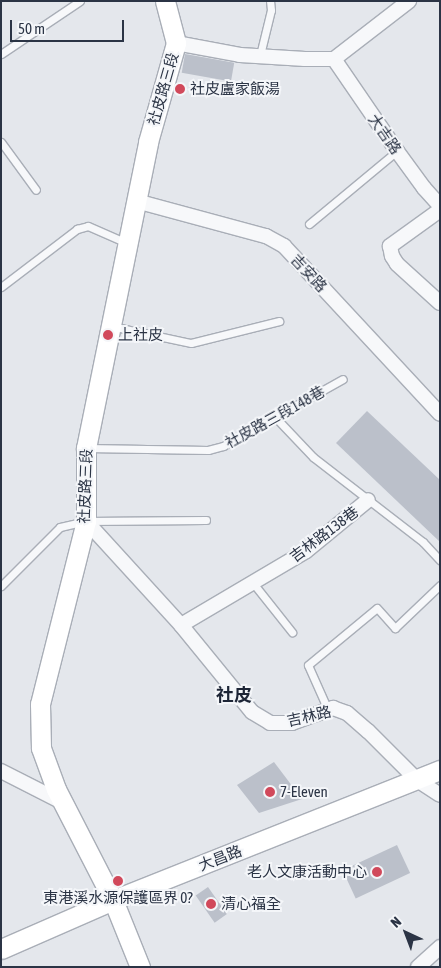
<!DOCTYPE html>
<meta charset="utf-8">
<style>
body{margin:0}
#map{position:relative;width:441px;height:968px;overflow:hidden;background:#e4e7ec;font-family:"Asap Condensed","Noto Sans TC",sans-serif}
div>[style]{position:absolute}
.building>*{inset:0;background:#bbc0ca;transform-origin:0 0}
.roads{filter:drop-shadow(1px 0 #a9aeb7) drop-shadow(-1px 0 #a9aeb7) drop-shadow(0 1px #a9aeb7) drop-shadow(0 -1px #a9aeb7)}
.lane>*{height:7px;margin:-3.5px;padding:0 3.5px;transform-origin:3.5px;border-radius:3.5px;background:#f7f8fa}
.street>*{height:14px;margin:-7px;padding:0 7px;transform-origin:7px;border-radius:7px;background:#f7f8fa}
.secondary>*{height:19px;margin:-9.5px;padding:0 9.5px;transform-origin:9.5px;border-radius:9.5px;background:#fff}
.dots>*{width:14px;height:14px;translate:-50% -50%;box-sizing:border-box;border:2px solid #f4f6f9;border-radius:50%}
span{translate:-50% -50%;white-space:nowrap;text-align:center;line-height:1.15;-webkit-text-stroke:4px #f4f6f9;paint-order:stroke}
.street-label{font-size:15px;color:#2b3445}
.poi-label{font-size:15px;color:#2b3445}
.left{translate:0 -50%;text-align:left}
.right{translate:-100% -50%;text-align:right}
.quarter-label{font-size:18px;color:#1d2536;font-weight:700}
.frame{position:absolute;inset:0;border:2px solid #2b3445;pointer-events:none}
.north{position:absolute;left:381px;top:908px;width:50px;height:50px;-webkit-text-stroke:4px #f4f6f9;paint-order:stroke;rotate:317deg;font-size:14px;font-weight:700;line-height:20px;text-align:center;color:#2b3445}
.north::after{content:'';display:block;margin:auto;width:18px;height:22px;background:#2b3445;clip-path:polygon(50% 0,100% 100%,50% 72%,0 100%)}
.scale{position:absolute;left:10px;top:20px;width:114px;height:22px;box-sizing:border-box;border:2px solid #2b3445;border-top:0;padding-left:6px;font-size:15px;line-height:18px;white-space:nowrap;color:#2b3445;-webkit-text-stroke:4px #f4f6f9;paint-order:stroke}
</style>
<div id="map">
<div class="building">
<i style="left:185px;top:54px;width:50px;height:19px;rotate:10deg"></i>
<i style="clip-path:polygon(367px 411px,440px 480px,440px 542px,336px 443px)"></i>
<i style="clip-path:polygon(274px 762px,302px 799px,259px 813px,237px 785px)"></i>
<i style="left:397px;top:845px;width:31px;height:60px;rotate:65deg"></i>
<i style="left:208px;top:887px;width:33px;height:15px;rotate:55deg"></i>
</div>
<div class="roads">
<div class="lane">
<i style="left:1px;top:54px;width:95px;rotate:-33.9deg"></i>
<i style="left:260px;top:55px;width:46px;rotate:-76.3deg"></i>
<i style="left:271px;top:10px;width:9px;rotate:-96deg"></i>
<i style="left:1px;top:142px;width:59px;rotate:53.9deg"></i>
<i style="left:309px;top:224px;width:114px;rotate:-39.7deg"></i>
<i style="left:1px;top:287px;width:96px;rotate:-37.3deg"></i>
<i style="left:77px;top:229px;width:11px;rotate:-15deg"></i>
<i style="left:88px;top:226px;width:43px;rotate:23.6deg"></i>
<i style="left:111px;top:326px;width:82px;rotate:12deg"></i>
<i style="left:191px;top:343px;width:91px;rotate:-14deg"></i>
<i style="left:276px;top:418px;width:54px;rotate:46.5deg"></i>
<i style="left:313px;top:457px;width:139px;rotate:37.7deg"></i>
<i style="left:423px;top:542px;width:25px;rotate:47deg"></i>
<i style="left:86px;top:448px;width:122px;rotate:0.9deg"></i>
<i style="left:208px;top:450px;width:16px;rotate:-15deg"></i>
<i style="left:223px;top:446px;width:137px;rotate:-29.2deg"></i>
<i style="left:253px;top:583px;width:63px;rotate:51.5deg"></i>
<i style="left:1px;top:586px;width:83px;rotate:-45deg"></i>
<i style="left:60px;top:527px;width:27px;rotate:-13deg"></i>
<i style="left:86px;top:521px;width:120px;rotate:-0.5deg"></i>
<i style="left:328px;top:710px;width:49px;rotate:-114deg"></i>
<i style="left:308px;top:665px;width:89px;rotate:-39.6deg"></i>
<i style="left:377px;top:608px;width:27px;rotate:48deg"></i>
<i style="left:395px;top:628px;width:62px;rotate:-43.7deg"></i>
</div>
<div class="street">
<i style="left:176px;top:43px;width:65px;rotate:10.6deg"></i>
<i style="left:240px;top:55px;width:65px;rotate:3.5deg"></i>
<i style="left:305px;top:59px;width:29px"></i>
<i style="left:334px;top:59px;width:112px;rotate:55.6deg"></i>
<i style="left:397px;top:151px;width:46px;rotate:53.9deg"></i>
<i style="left:424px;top:188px;width:24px;rotate:48deg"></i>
<i style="left:334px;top:59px;width:95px;rotate:-37.7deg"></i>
<i style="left:136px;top:201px;width:135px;rotate:15.1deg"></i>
<i style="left:266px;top:236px;width:21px;rotate:29deg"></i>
<i style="left:284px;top:246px;width:229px;rotate:47.1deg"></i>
<i style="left:440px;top:210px;width:62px;rotate:144.2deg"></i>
<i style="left:390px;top:246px;width:10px;rotate:79deg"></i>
<i style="left:392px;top:256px;width:9px;rotate:58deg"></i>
<i style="left:397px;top:264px;width:58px;rotate:42.2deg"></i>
<i style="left:86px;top:521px;width:141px;rotate:47.6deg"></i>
<i style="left:181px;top:625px;width:112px;rotate:50.8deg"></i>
<i style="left:252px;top:712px;width:21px;rotate:31deg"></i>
<i style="left:270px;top:723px;width:22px"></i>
<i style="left:292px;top:723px;width:44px;rotate:-20.1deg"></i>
<i style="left:333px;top:708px;width:15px;rotate:20deg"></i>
<i style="left:347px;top:713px;width:28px;rotate:41deg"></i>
<i style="left:368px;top:731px;width:69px;rotate:45deg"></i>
<i style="left:417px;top:780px;width:27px;rotate:33deg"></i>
<i style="left:181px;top:625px;width:145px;rotate:-30.6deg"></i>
<i style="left:306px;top:551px;width:80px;rotate:-39.4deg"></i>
<i style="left:1px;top:771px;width:68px;rotate:26.9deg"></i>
<i style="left:418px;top:967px;width:30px;rotate:-42deg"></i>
</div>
<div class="secondary">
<i style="left:1px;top:949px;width:122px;rotate:-23.6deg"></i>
<i style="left:113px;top:900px;width:352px;rotate:-21.7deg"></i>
<i style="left:140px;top:967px;width:72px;rotate:-111.9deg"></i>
<i style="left:113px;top:900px;width:125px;rotate:-117.2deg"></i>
<i style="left:56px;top:789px;width:44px;rotate:-110.1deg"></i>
<i style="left:41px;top:748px;width:44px;rotate:-91.3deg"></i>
<i style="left:40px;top:704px;width:189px;rotate:-75.9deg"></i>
<i style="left:86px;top:521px;width:73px;rotate:-90deg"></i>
<i style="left:86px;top:448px;width:312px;rotate:-78.5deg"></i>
<i style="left:148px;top:142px;width:103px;rotate:-74.2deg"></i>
<i style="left:176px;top:43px;width:43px;rotate:-104.7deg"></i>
</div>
</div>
<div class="dots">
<i style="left:180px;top:89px;background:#d1495b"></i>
<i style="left:108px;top:335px;background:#d1495b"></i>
<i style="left:270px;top:792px;background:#d1495b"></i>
<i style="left:377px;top:872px;background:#d1495b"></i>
<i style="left:118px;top:881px;background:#d1495b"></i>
<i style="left:211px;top:904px;background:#d1495b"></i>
</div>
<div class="street-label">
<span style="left:163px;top:89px;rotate:-74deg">社皮路三段</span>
<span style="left:385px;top:134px;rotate:55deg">大吉路</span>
<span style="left:309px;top:273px;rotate:47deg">吉安路</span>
<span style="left:275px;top:417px;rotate:-29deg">社皮路三段148巷</span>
<span style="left:85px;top:486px;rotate:-88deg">社皮路三段</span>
<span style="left:324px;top:534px;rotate:-37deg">吉林路138巷</span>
<span style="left:309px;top:716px;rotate:-13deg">吉林路</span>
<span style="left:220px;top:858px;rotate:-21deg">大昌路</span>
</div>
<div class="poi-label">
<span class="left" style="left:190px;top:89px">社皮盧家飯湯</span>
<span class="left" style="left:118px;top:335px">上社皮</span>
<span class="left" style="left:280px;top:792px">7-Eleven</span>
<span class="right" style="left:367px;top:872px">老人文康活動中心</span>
<span style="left:118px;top:898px">東港溪水源保護區界 0?</span>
<span class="left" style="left:221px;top:904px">清心福全</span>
</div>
<div class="quarter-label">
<span style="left:234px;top:695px">社皮</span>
</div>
<div class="frame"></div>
<div class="north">N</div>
<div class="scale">50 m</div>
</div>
